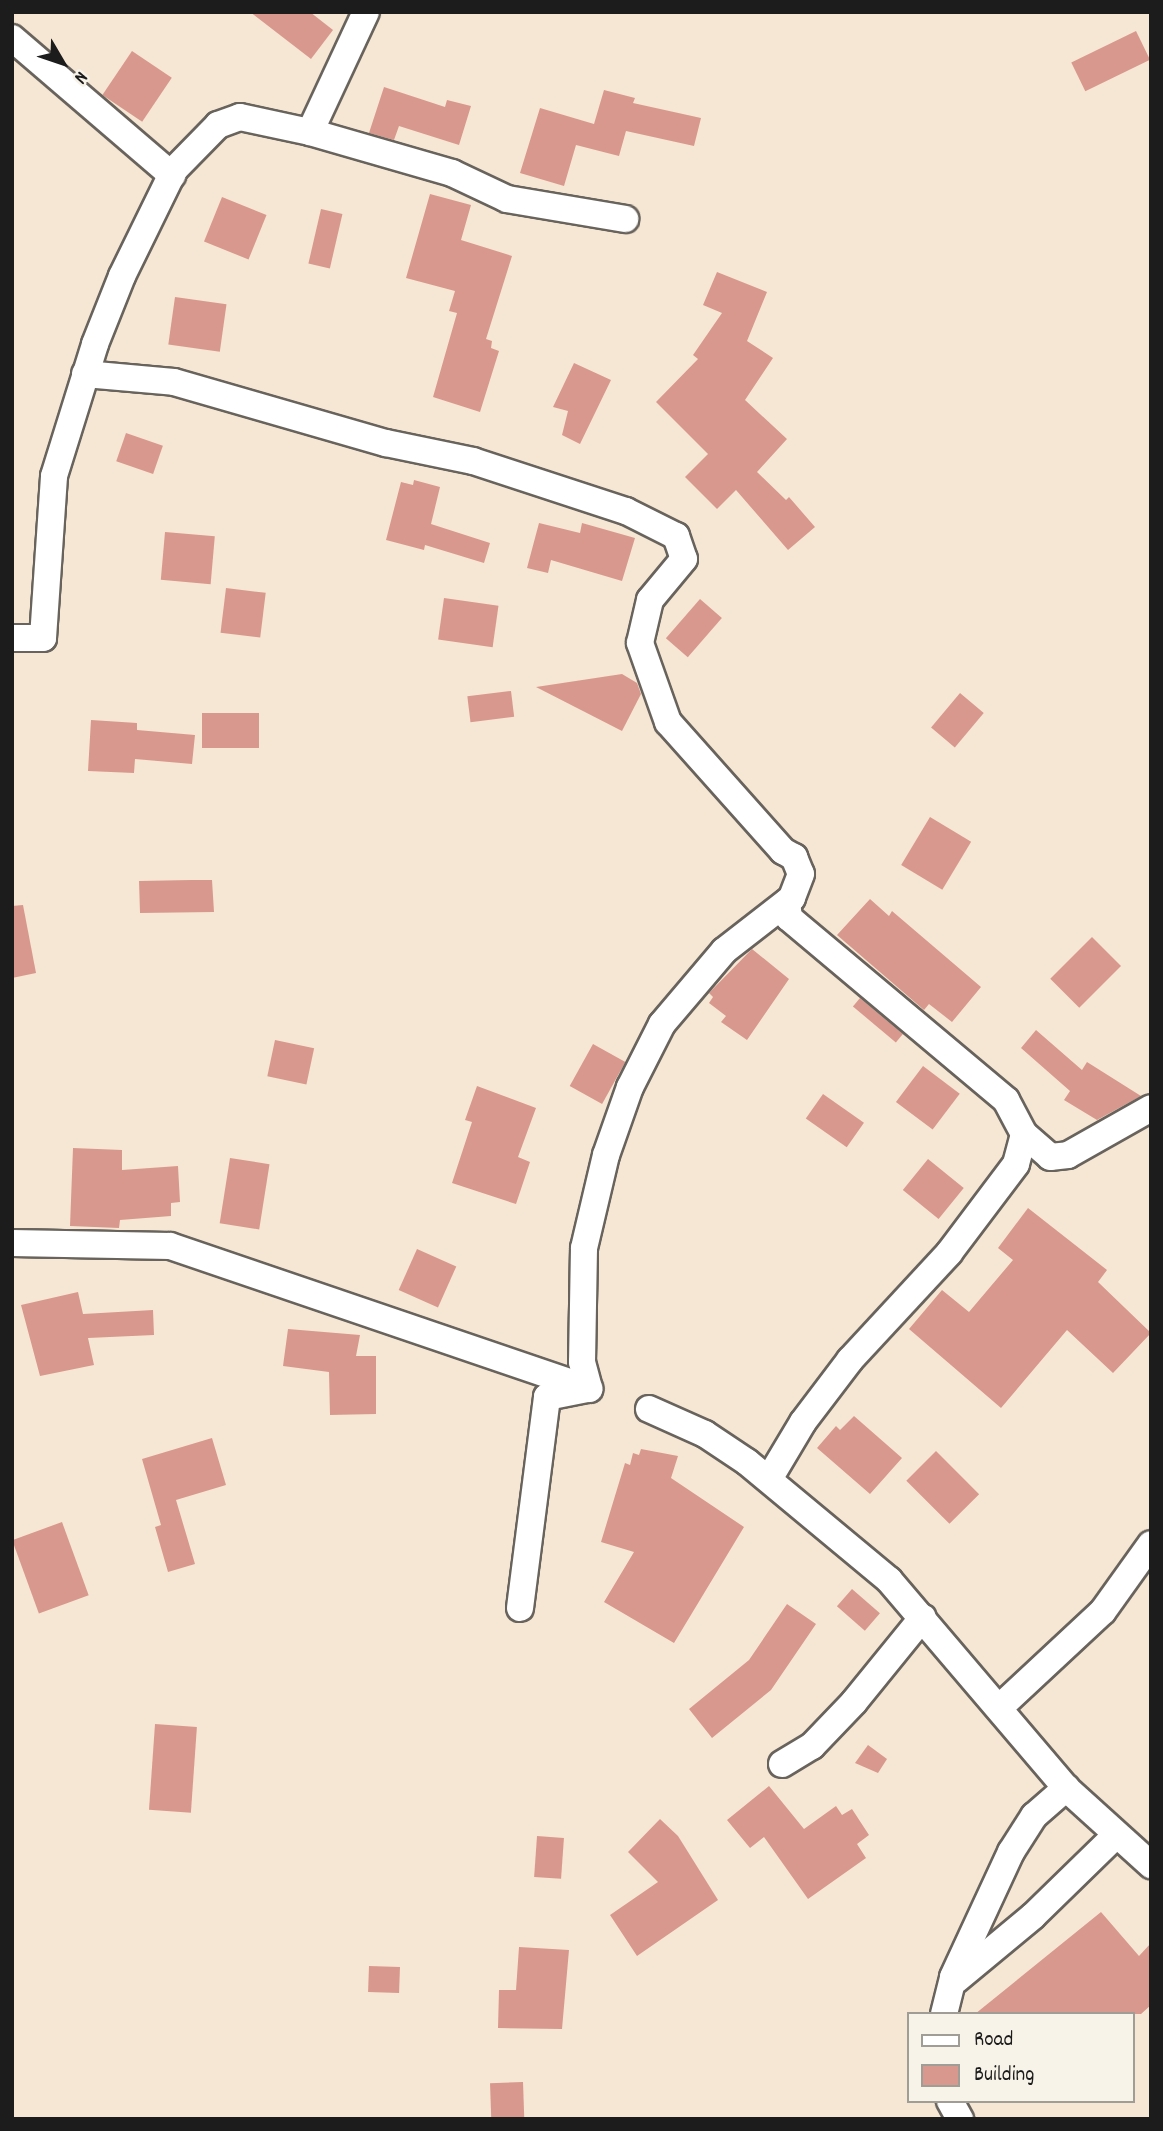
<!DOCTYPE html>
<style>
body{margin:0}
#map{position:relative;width:1163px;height:2131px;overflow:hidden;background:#f6e7d4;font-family:Dekko,sans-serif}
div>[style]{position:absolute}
.building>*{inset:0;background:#d9988d;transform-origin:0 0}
.roads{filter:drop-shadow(2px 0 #68635c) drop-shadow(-2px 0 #68635c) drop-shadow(0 2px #68635c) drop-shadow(0 -2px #68635c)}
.street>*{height:26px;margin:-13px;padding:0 13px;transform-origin:13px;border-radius:13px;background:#fff}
span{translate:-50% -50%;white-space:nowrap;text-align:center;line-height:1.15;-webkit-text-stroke:5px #f7f3e8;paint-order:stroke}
.frame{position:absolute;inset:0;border:14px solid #1c1c1c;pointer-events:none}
.legend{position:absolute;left:907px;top:2012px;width:228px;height:91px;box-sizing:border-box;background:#f7f3e8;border:2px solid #9f9d96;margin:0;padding:9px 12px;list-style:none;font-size:21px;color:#1c1c1c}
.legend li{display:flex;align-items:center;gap:14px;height:35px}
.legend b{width:35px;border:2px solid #9f9d96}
.north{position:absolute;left:28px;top:28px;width:70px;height:70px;-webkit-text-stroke:5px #f7f3e8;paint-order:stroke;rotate:129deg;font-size:19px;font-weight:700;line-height:28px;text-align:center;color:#1c1c1c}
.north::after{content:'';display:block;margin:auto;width:24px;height:32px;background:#1c1c1c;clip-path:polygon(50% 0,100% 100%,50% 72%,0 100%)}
</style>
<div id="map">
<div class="building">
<i style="clip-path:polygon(250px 12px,310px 12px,333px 30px,311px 59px)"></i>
<i style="left:1136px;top:31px;width:32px;height:72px;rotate:64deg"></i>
<i style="left:132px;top:51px;width:48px;height:53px;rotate:34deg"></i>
<i style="clip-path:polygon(384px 87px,445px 107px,447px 100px,471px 106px,459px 145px,399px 126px,394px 140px,369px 133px)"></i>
<i style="clip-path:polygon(604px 90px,635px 98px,633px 103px,701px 118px,694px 146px,626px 131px,619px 156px,576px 145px,564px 186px,520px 173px,540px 108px,594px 124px)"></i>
<i style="clip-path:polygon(430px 194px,471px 205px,461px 240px,512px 256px,486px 339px,492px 341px,491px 348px,499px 351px,480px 412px,433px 397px,457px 313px,449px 311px,455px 291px,406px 278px)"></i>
<i style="left:222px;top:197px;width:48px;height:48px;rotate:22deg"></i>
<i style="left:321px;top:209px;width:22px;height:56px;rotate:13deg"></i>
<i style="clip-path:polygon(717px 272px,767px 292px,747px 341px,773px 358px,745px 400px,787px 439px,757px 472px,786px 500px,789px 497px,815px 527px,788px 550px,736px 490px,717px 509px,685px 477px,708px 454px,656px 402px,698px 359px,693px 355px,722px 313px,703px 305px)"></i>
<i style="left:175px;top:297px;width:52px;height:48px;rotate:8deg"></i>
<i style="clip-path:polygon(574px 363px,611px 380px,580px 444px,562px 435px,568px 411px,553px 407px)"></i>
<i style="left:126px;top:433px;width:39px;height:30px;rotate:19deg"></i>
<i style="clip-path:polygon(414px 480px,440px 487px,431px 524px,490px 543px,484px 563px,425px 545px,424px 550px,386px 540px,401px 482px,413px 485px)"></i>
<i style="clip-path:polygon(539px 523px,580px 533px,582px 523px,635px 538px,622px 581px,551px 560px,548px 573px,527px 568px)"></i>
<i style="left:165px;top:532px;width:50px;height:48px;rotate:5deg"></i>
<i style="left:226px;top:588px;width:40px;height:45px;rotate:7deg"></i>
<i style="left:444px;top:598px;width:55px;height:42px;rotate:8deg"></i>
<i style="left:700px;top:599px;width:29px;height:52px;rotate:41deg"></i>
<i style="clip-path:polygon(622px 674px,637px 683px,641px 694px,622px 731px,536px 687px)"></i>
<i style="left:511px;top:691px;width:26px;height:44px;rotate:83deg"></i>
<i style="left:960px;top:693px;width:31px;height:45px;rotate:40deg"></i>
<i style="left:259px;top:713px;width:35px;height:57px;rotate:90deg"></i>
<i style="clip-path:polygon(91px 720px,137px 723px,137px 730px,195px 735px,192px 764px,135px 759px,134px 773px,88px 771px)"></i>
<i style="left:930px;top:817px;width:48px;height:56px;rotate:31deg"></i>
<i style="clip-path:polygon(191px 880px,212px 880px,214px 912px,140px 913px,139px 881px)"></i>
<i style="clip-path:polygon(870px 899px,889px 916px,892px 911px,981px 987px,952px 1022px,929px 1004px,924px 1010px,837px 935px)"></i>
<i style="clip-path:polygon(23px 905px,36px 973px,12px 978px,12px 906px)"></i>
<i style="left:1092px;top:937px;width:41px;height:59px;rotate:45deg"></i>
<i style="clip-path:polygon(752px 949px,789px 979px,747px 1040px,721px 1022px,726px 1016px,709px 1003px,713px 997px,709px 993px)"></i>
<i style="left:860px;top:998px;width:56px;height:11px;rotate:40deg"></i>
<i style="clip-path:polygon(1036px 1030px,1082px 1070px,1087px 1062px,1141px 1096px,1097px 1120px,1064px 1100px,1070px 1091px,1021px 1048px)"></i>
<i style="left:275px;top:1040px;width:40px;height:37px;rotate:12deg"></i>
<i style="left:593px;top:1044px;width:37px;height:48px;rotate:29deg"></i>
<i style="left:923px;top:1066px;width:46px;height:45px;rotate:37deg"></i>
<i style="clip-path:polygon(477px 1086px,536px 1108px,518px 1157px,530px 1162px,516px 1204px,452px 1183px,472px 1122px,465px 1120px)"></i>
<i style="left:823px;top:1094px;width:50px;height:30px;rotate:35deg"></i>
<i style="clip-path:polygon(73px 1148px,122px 1150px,122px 1170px,178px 1166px,180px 1202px,171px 1203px,171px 1216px,120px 1220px,119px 1228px,70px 1226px)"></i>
<i style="left:230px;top:1158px;width:40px;height:66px;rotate:9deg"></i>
<i style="left:928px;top:1159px;width:46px;height:40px;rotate:39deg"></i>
<i style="clip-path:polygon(1028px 1208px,1107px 1270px,1098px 1282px,1151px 1333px,1113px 1373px,1067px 1330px,1001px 1408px,909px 1329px,942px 1290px,969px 1312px,1013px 1260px,998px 1248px)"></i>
<i style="left:417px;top:1249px;width:43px;height:45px;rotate:24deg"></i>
<i style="clip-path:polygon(78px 1292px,83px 1314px,153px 1310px,154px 1335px,88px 1338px,94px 1365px,40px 1376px,21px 1305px)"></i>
<i style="clip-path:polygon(288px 1329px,360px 1335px,356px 1356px,376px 1356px,376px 1414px,330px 1415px,329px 1372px,283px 1366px)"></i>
<i style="clip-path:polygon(854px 1416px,902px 1458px,870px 1494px,817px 1448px,836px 1426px,840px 1430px)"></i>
<i style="clip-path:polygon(212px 1438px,226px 1485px,176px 1500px,195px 1564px,168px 1572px,155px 1527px,161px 1525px,142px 1459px)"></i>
<i style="clip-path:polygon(641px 1449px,678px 1456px,671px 1478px,744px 1527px,674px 1643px,604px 1602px,634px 1552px,601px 1542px,625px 1463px,630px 1465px,633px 1453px,639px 1455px)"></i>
<i style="left:936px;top:1451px;width:61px;height:42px;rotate:45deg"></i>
<i style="left:62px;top:1522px;width:78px;height:53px;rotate:70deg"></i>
<i style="left:852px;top:1589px;width:37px;height:23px;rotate:41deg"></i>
<i style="clip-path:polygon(787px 1604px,816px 1624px,771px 1690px,712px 1738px,689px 1709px,749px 1660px)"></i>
<i style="left:155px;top:1724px;width:42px;height:86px;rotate:4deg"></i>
<i style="clip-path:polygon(868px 1745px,887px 1759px,878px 1773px,855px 1763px)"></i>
<i style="clip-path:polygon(769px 1786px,804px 1829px,836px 1806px,842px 1815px,852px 1809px,869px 1835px,857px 1844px,866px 1858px,808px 1899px,764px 1837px,750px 1848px,727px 1820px)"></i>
<i style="clip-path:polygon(660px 1819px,678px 1836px,718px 1900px,637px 1956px,610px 1915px,658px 1882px,628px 1852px)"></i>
<i style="left:537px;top:1836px;width:27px;height:41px;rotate:4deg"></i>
<i style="clip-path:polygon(1101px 1912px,1139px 1956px,1151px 1943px,1151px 2005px,1141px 2014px,975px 2014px)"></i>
<i style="clip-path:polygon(519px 1947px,569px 1950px,562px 2029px,498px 2028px,499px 1990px,516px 1990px)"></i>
<i style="left:369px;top:1966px;width:31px;height:26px;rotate:2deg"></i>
<i style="left:523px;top:2082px;width:37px;height:33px;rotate:88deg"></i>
</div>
<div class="roads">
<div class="street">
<i style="left:12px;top:38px;width:211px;rotate:40.6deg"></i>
<i style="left:310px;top:132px;width:148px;rotate:16.1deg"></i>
<i style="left:452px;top:173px;width:61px;rotate:25.3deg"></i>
<i style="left:507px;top:199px;width:120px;rotate:9.6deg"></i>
<i style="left:85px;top:374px;width:89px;rotate:5.1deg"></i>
<i style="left:174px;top:382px;width:221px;rotate:16.1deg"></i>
<i style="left:386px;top:443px;width:89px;rotate:11.7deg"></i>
<i style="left:473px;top:461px;width:161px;rotate:18.1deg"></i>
<i style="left:626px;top:511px;width:56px;rotate:26.6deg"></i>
<i style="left:676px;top:536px;width:24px;rotate:71deg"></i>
<i style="left:684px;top:559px;width:53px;rotate:129.7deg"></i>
<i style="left:650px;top:600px;width:44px;rotate:103.1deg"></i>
<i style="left:640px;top:643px;width:84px;rotate:70.5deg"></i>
<i style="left:668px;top:722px;width:173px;rotate:48.3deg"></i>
<i style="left:783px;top:851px;width:13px;rotate:29deg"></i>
<i style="left:794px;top:857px;width:18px;rotate:68deg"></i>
<i style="left:801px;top:874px;width:26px;rotate:111deg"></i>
<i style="left:792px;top:898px;width:86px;rotate:142.1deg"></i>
<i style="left:724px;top:951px;width:96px;rotate:130.3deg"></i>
<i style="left:662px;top:1024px;width:71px;rotate:116.9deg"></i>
<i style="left:630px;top:1087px;width:72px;rotate:109.4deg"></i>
<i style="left:606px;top:1155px;width:96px;rotate:103.3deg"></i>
<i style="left:584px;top:1248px;width:114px;rotate:91deg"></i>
<i style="left:582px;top:1362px;width:28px;rotate:75deg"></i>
<i style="left:12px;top:638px;width:31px"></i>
<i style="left:43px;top:638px;width:162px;rotate:-86.1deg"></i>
<i style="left:54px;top:476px;width:138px;rotate:-72.7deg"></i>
<i style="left:95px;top:344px;width:73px;rotate:-68.3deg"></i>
<i style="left:122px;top:276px;width:118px;rotate:-63.9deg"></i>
<i style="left:174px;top:170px;width:63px;rotate:-45.6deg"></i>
<i style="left:218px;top:125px;width:23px;rotate:-20deg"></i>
<i style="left:240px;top:117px;width:72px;rotate:12.1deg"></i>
<i style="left:310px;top:132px;width:132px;rotate:-65deg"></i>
<i style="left:1024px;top:1134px;width:35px;rotate:41deg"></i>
<i style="left:1050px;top:1157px;width:18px;rotate:-6deg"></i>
<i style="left:1068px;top:1155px;width:95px;rotate:-29.5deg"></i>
<i style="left:12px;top:1243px;width:158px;rotate:1.1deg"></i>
<i style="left:170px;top:1246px;width:443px;rotate:18.8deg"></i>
<i style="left:649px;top:1409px;width:61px;rotate:24.1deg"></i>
<i style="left:705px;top:1434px;width:50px;rotate:33.7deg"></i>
<i style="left:747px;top:1462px;width:185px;rotate:39.7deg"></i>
<i style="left:889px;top:1580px;width:273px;rotate:49.6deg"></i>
<i style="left:1066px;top:1788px;width:115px;rotate:42.2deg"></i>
<i style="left:769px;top:1479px;width:66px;rotate:-59.2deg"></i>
<i style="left:803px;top:1422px;width:78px;rotate:-52.8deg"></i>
<i style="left:850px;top:1360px;width:146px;rotate:-47.2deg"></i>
<i style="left:949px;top:1253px;width:111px;rotate:-53deg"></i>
<i style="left:1016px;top:1164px;width:31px;rotate:-75deg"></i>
<i style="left:1024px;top:1134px;width:38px;rotate:-118deg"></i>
<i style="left:1006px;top:1100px;width:283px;rotate:-140deg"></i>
<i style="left:789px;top:918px;width:16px;rotate:-97deg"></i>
<i style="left:520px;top:1608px;width:213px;rotate:-82.7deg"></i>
<i style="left:547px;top:1397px;width:41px;rotate:-11.3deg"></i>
<i style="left:999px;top:1708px;width:142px;rotate:-43deg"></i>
<i style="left:1103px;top:1611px;width:82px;rotate:-54.4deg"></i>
<i style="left:782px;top:1764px;width:35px;rotate:-31deg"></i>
<i style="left:812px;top:1746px;width:61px;rotate:-46.3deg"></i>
<i style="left:854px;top:1702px;width:109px;rotate:-50.9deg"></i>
<i style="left:956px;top:1980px;width:100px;rotate:-39.7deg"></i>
<i style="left:1033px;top:1916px;width:115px;rotate:-44.3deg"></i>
<i style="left:944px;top:2014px;width:38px;rotate:-76deg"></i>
<i style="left:953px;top:1977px;width:138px;rotate:-65.1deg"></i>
<i style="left:1011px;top:1852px;width:43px;rotate:-57.4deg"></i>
<i style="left:1034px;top:1816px;width:43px;rotate:-41.2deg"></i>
<i style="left:950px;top:2101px;width:21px;rotate:61deg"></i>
</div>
</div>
<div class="frame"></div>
<ul class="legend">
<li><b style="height:9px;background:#fff"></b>Road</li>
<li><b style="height:19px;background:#d9988d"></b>Building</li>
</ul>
<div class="north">N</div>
</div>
